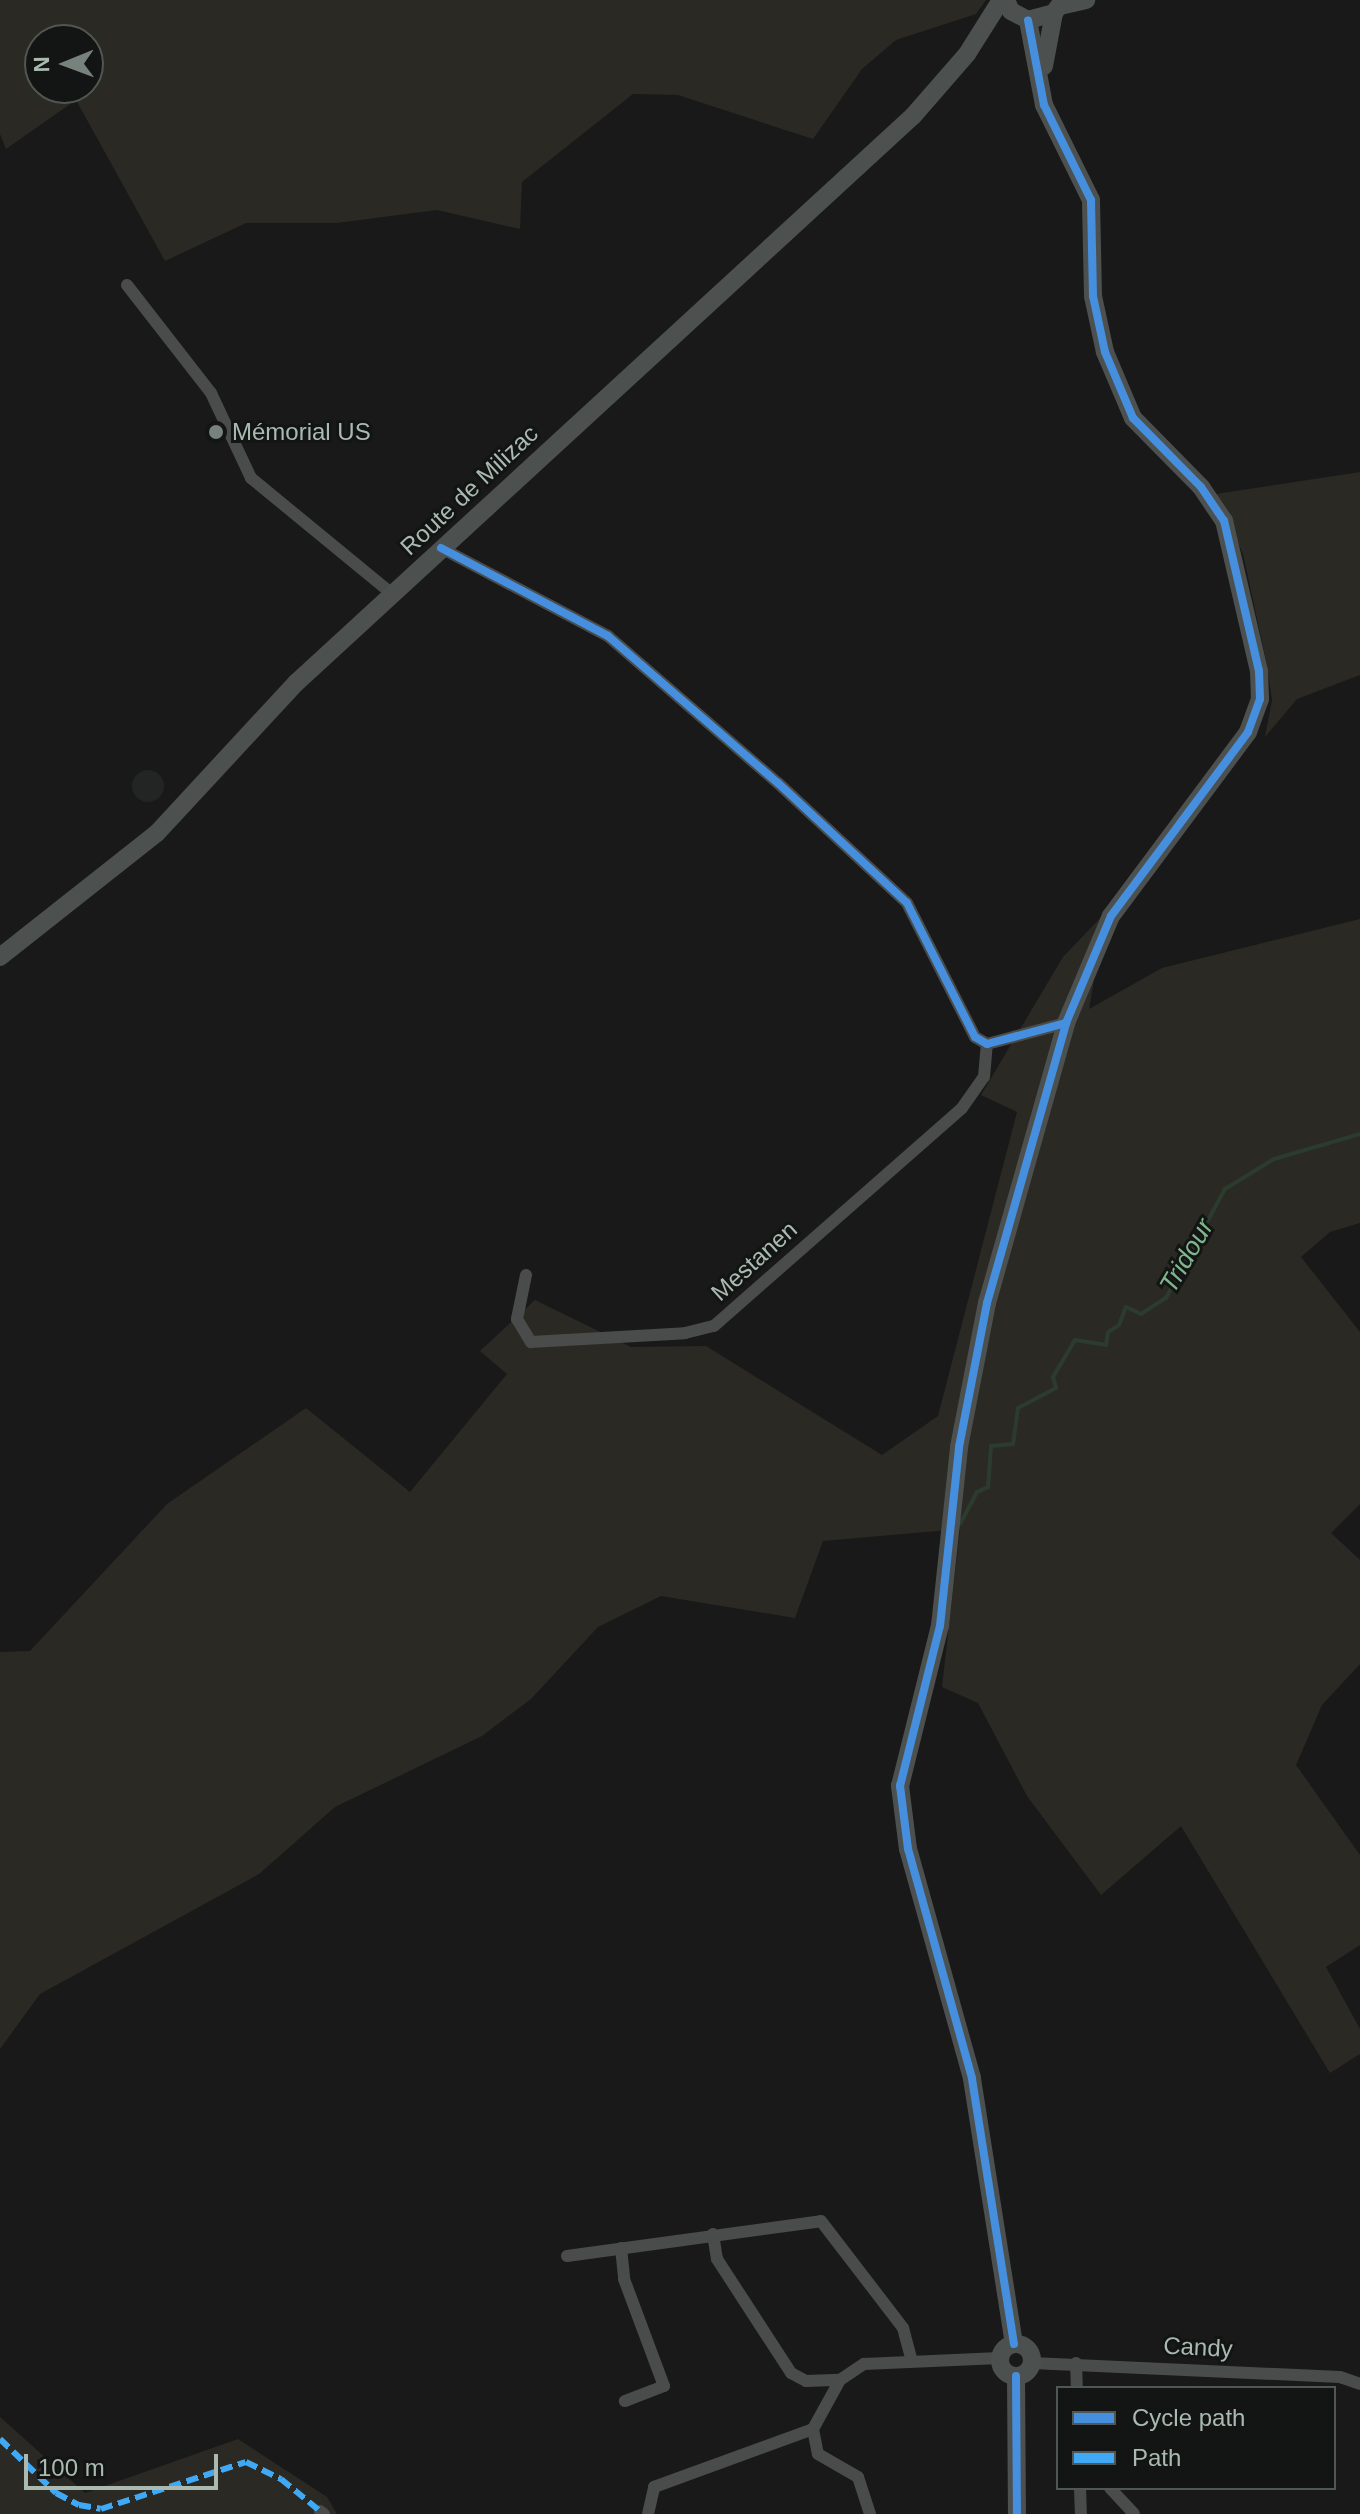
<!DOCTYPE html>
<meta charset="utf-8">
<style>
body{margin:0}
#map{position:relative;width:1360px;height:2514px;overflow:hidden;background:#191919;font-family:Helvetica,sans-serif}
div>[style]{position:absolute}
.built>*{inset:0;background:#232524}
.round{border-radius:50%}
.green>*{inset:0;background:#2b2923}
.stream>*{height:4px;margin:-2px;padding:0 2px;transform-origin:2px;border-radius:2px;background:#2b3c2e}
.street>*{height:12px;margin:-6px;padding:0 6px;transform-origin:6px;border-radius:6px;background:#494c4a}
.secondary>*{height:18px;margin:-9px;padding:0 9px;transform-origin:9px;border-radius:9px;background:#4c514f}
.secondary>.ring{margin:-9px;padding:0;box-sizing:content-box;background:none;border:18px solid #4c514f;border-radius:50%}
.quiet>*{height:6px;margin-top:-3px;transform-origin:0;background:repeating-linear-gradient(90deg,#3fa9f5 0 12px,transparent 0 18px)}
.cycleway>*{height:8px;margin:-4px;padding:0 4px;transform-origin:4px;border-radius:4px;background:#468fdf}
.dots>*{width:22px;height:22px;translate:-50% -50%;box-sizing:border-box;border:4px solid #131515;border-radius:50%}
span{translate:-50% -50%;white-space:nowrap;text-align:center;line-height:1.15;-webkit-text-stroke:6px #131515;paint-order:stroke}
.poi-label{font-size:24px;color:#aabab1}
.left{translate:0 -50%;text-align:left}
.street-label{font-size:24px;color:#aabab1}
.water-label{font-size:26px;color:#80b68b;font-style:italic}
.legend{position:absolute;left:1056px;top:2386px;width:280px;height:104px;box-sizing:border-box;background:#131515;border:2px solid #4f5753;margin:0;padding:10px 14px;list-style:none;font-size:24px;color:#aabab1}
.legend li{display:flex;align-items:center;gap:16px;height:40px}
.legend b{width:40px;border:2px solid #4f5753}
.north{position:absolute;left:24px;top:24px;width:80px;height:80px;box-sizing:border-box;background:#131515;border:2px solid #4f5753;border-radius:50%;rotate:269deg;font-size:22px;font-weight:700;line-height:32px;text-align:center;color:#aabab1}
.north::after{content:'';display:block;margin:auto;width:28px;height:36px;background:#77827c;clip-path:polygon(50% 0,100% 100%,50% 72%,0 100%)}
.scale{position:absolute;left:24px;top:2454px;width:194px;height:36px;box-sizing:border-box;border:4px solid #aabab1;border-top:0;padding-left:10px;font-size:24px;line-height:28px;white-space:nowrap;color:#aabab1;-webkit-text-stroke:6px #131515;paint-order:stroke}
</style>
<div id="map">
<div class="built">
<i class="round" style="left:132px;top:770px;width:32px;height:32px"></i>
</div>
<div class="green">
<i style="clip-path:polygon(evenodd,0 0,986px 0,976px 14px,896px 40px,862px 69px,813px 139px,678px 95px,633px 94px,522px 182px,520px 229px,437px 210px,337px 223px,246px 223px,165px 261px,76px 100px,6px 149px,0 134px,0 0,40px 40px,88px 40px,88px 88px,40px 88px,40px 40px)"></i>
<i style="clip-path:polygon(1360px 472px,1360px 675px,1297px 699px,1265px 737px,1272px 700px,1267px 665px,1243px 554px,1216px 494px)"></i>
<i style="clip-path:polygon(1106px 912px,1089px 1009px,1162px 968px,1360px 919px,1360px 1223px,1330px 1232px,1301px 1257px,1360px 1332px,1360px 1504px,1331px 1533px,1360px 1560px,1360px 1664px,1322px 1705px,1296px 1765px,1360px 1855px,1360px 1945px,1326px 1967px,1360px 2029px,1360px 2054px,1330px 2073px,1181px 1826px,1101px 1895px,1027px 1796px,978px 1703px,942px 1687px,960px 1529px,823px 1541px,795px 1618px,661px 1596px,598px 1627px,531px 1699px,482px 1736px,335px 1807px,259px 1874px,40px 1994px,0 2049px,0 1652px,30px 1651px,167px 1504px,306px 1408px,410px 1492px,507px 1374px,480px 1351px,535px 1300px,631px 1347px,706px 1346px,882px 1455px,938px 1416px,1017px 1112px,981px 1095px,1063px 957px)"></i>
<i style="clip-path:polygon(0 2417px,85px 2493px,238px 2439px,327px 2497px,337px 2514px,0 2514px)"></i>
</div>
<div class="stream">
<i style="left:960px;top:1524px;width:36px;rotate:-62deg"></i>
<i style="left:977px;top:1492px;width:12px;rotate:-24deg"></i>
<i style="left:988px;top:1487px;width:41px;rotate:-85.8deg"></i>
<i style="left:991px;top:1446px;width:22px;rotate:-5deg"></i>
<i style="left:1013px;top:1444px;width:36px;rotate:-82deg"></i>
<i style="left:1018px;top:1408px;width:43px;rotate:-27.8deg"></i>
<i style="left:1056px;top:1388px;width:11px;rotate:-105deg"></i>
<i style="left:1053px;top:1377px;width:43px;rotate:-59.3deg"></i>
<i style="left:1075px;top:1340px;width:31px;rotate:9deg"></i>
<i style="left:1106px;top:1345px;width:13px;rotate:-81deg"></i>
<i style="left:1108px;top:1332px;width:13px;rotate:-32deg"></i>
<i style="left:1119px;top:1325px;width:19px;rotate:-69deg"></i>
<i style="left:1126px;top:1307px;width:17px;rotate:25deg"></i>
<i style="left:1141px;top:1314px;width:30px;rotate:-33deg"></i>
<i style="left:1166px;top:1298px;width:124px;rotate:-61.6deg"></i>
<i style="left:1225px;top:1189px;width:57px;rotate:-31.5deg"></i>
<i style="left:1274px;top:1159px;width:90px;rotate:-16.2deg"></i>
</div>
<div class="street">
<i style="left:127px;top:285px;width:137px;rotate:52.1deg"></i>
<i style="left:211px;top:393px;width:94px;rotate:64.8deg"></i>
<i style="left:251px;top:478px;width:183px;rotate:39.4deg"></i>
<i style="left:441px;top:548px;width:189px;rotate:27.8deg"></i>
<i style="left:608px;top:636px;width:225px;rotate:40.9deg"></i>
<i style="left:778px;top:783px;width:176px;rotate:42.9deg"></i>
<i style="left:907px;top:903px;width:150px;rotate:63.1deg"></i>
<i style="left:975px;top:1037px;width:14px;rotate:30deg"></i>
<i style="left:987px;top:1044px;width:82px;rotate:-14.9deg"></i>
<i style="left:526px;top:1275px;width:45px;rotate:101.6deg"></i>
<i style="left:517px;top:1319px;width:27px;rotate:59deg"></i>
<i style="left:531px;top:1342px;width:154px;rotate:-3.3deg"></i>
<i style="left:685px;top:1333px;width:30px;rotate:-14deg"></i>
<i style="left:714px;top:1326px;width:330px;rotate:-41.3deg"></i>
<i style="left:962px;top:1108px;width:38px;rotate:-55deg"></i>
<i style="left:984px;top:1077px;width:33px;rotate:-85deg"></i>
<i style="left:713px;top:2234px;width:25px;rotate:81deg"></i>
<i style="left:717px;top:2259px;width:136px;rotate:57deg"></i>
<i style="left:791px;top:2373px;width:17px;rotate:28deg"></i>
<i style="left:806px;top:2381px;width:34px;rotate:-2deg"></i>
<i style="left:621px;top:2248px;width:31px;rotate:84deg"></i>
<i style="left:624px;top:2279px;width:114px;rotate:69.5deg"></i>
<i style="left:664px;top:2386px;width:42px;rotate:159deg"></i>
<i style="left:567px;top:2256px;width:256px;rotate:-7.8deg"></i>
<i style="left:821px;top:2221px;width:135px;rotate:52.5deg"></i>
<i style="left:903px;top:2328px;width:31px;rotate:75deg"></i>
<i style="left:1032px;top:2363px;width:308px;rotate:2.6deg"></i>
<i style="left:1340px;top:2377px;width:21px;rotate:19deg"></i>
<i style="left:1076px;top:2363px;width:25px;rotate:88deg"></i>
<i style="left:813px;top:2429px;width:56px;rotate:-61.1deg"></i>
<i style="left:840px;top:2380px;width:29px;rotate:-34deg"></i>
<i style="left:864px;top:2364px;width:136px;rotate:-2.5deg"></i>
<i style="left:813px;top:2429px;width:25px;rotate:79deg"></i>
<i style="left:818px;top:2454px;width:46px;rotate:29.9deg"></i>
<i style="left:858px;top:2477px;width:39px;rotate:72deg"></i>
<i style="left:1080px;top:2488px;width:26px;rotate:88deg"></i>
<i style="left:1110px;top:2488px;width:35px;rotate:47deg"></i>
<i style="left:320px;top:2511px;width:5px;rotate:37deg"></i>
<i style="left:648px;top:2514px;width:28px;rotate:-77deg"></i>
<i style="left:654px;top:2487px;width:169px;rotate:-20deg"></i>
</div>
<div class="secondary">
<i style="left:1006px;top:0;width:12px;rotate:66deg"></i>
<i style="left:1011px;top:11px;width:19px;rotate:28deg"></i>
<i style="left:1028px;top:20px;width:27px;rotate:-15deg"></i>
<i style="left:1054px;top:13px;width:16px;rotate:-55deg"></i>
<i style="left:1060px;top:6px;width:27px;rotate:-13deg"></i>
<i style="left:1044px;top:66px;width:54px;rotate:-79.3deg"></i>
<i style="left:0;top:957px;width:200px;rotate:-38.3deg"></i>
<i style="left:157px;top:833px;width:205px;rotate:-47.2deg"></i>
<i style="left:296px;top:683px;width:838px;rotate:-42.58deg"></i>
<i style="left:913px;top:116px;width:82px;rotate:-48.9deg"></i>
<i style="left:967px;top:54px;width:64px;rotate:-57.8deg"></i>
<i style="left:1014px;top:2344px;width:269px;rotate:-99deg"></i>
<i style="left:972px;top:2078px;width:238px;rotate:-105.6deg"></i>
<i style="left:908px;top:1849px;width:64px;rotate:-97.2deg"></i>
<i style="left:900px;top:1786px;width:165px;rotate:-76deg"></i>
<i style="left:940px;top:1626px;width:180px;rotate:-83.9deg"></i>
<i style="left:959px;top:1447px;width:147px;rotate:-79deg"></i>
<i style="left:987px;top:1303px;width:291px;rotate:-74.2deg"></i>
<i style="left:1066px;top:1023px;width:116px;rotate:-67.2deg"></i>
<i style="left:1111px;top:916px;width:229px;rotate:-53.3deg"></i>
<i style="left:1248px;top:732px;width:35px;rotate:-70deg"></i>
<i style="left:1260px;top:699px;width:28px;rotate:-92deg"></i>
<i style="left:1259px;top:671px;width:154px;rotate:-103.1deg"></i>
<i style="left:1224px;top:521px;width:41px;rotate:-124.1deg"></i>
<i style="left:1201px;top:487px;width:97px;rotate:-134.6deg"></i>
<i style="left:1133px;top:418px;width:72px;rotate:-113deg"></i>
<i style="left:1105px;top:352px;width:57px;rotate:-102.1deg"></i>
<i style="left:1093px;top:296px;width:96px;rotate:-91.2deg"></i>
<i style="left:1091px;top:200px;width:106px;rotate:-116.3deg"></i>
<i style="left:1044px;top:105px;width:86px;rotate:-100.7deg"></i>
<i class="ring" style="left:1000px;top:2344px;width:14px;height:14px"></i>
<i style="left:1016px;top:2376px;width:138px;rotate:89.6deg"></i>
</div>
<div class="quiet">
<i style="left:0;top:2439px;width:78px;rotate:44deg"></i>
<i style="left:56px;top:2493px;width:26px;rotate:28deg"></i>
<i style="left:79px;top:2505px;width:22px;rotate:10deg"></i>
<i style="left:101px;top:2509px;width:152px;rotate:-18deg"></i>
<i style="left:246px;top:2462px;width:39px;rotate:26deg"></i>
<i style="left:281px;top:2479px;width:50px;rotate:39.4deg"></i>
</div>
<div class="cycleway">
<i style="left:441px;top:548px;width:189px;rotate:27.8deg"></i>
<i style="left:608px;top:636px;width:225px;rotate:40.9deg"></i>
<i style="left:778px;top:783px;width:176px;rotate:42.9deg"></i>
<i style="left:907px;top:903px;width:150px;rotate:63.1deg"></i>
<i style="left:975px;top:1037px;width:14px;rotate:30deg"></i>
<i style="left:987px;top:1044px;width:82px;rotate:-14.9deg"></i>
<i style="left:1014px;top:2344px;width:269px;rotate:-99deg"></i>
<i style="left:972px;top:2078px;width:238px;rotate:-105.6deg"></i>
<i style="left:908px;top:1849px;width:64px;rotate:-97.2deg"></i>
<i style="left:900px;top:1786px;width:165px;rotate:-76deg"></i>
<i style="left:940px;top:1626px;width:180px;rotate:-83.9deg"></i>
<i style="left:959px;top:1447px;width:147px;rotate:-79deg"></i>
<i style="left:987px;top:1303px;width:291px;rotate:-74.2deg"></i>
<i style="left:1066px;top:1023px;width:116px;rotate:-67.2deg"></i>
<i style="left:1111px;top:916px;width:229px;rotate:-53.3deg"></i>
<i style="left:1248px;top:732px;width:35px;rotate:-70deg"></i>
<i style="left:1260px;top:699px;width:28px;rotate:-92deg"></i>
<i style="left:1259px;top:671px;width:154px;rotate:-103.1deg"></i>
<i style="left:1224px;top:521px;width:41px;rotate:-124.1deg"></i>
<i style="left:1201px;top:487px;width:97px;rotate:-134.6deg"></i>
<i style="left:1133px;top:418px;width:72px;rotate:-113deg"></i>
<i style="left:1105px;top:352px;width:57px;rotate:-102.1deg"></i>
<i style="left:1093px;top:296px;width:96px;rotate:-91.2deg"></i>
<i style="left:1091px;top:200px;width:106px;rotate:-116.3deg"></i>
<i style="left:1044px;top:105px;width:86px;rotate:-100.7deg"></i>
<i style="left:1016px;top:2376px;width:138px;rotate:89.6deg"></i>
</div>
<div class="dots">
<i style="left:216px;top:432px;background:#77827c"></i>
</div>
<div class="poi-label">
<span class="left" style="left:232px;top:432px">Mémorial US</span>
</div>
<div class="street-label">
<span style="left:469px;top:490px;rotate:-43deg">Route de Milizac</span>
<span style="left:754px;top:1261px;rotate:-42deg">Mestanen</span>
<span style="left:1198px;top:2347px;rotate:3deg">Candy</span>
</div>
<div class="water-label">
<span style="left:1187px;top:1256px;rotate:-60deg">Tridour</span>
</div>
<ul class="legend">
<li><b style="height:10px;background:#468fdf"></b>Cycle path</li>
<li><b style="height:10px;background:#3fa9f5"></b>Path</li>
</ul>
<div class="north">N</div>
<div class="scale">100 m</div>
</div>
